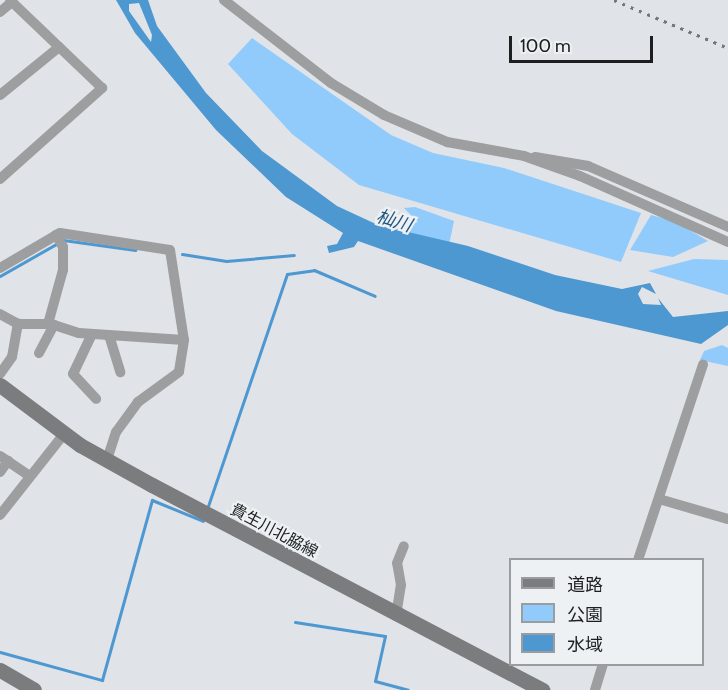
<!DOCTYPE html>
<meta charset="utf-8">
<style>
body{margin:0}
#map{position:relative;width:728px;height:690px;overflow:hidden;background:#e0e3e7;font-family:Cabin,"Noto Sans JP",sans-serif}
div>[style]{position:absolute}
.green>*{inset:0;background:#91cbfc}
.water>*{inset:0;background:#4e98d2}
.stream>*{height:3px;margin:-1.5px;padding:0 1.5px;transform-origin:1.5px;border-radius:1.5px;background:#4e98d2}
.street>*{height:10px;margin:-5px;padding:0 5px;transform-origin:5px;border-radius:5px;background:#9c9e9f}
.secondary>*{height:15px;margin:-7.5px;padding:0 7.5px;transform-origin:7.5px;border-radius:7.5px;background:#7a7c7e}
.rail>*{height:3px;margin-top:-1.5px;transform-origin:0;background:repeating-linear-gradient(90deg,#747779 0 3px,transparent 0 9px)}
span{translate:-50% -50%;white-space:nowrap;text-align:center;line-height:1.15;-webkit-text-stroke:4.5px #edf1f4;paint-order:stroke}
.street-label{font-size:16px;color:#1c1e1f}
.water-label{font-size:18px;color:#22577f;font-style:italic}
.legend{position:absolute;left:509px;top:558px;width:195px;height:108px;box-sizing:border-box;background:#edf1f4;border:2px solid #999d9f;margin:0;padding:8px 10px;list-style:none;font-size:18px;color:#1c1e1f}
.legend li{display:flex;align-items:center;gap:12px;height:30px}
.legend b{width:30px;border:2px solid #999d9f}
.scale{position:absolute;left:509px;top:36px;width:144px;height:27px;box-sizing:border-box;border:3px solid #1c1e1f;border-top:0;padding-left:8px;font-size:18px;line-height:21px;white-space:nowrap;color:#1c1e1f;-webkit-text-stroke:4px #edf1f4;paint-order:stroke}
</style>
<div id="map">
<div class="green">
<i style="clip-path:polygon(252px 38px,391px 135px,433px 153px,504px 168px,641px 213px,621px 262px,359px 185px,292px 134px,228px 64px)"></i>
<i style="clip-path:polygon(415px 207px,454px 221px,449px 245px,396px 229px,418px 222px,404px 208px)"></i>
<i style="clip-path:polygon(651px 215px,674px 221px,708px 241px,673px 257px,630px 250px)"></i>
<i style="clip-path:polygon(694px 259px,728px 260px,728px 295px,648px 271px)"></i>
<i style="clip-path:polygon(722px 345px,728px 348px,728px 366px,700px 360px,704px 351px)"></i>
</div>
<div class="water">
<i style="clip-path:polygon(evenodd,116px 0,148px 0,157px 26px,206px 93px,262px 151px,337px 206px,378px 225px,468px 246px,555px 275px,622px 289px,650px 283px,656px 294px,642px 287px,638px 294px,643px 304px,661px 305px,658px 298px,673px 317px,728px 311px,728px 325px,701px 344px,556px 311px,358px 241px,354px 247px,329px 253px,327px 246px,337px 244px,343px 233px,286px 197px,216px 130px,135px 33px,116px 0,139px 3px,152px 35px,151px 42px,129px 11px,129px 4px,139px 3px)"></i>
</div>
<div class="stream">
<i style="left:182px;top:254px;width:45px;rotate:9deg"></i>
<i style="left:226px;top:261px;width:68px;rotate:-5deg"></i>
<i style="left:0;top:276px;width:73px;rotate:-29.7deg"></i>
<i style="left:63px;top:240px;width:73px;rotate:7.9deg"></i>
<i style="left:208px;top:506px;width:245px;rotate:-71.2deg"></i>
<i style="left:287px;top:274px;width:27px;rotate:-8deg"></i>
<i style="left:314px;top:270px;width:66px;rotate:23.1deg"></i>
<i style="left:295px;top:622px;width:91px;rotate:8.8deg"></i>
<i style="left:385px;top:636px;width:46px;rotate:102.5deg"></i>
<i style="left:375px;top:681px;width:34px;rotate:15deg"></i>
<i style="left:0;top:652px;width:106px;rotate:15.4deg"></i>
<i style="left:102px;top:680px;width:187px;rotate:-74.5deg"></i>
<i style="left:152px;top:500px;width:55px;rotate:22.4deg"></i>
</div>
<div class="street">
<i style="left:224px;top:0;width:135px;rotate:37.8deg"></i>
<i style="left:331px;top:83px;width:62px;rotate:31.1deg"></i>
<i style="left:384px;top:115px;width:69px;rotate:23.2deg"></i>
<i style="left:447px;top:142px;width:78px;rotate:10.3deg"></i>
<i style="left:524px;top:156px;width:59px;rotate:19.7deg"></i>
<i style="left:580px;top:176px;width:162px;rotate:24deg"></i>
<i style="left:0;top:12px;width:16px;rotate:-40deg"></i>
<i style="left:0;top:95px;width:76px;rotate:-39.1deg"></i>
<i style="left:535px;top:157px;width:54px;rotate:9.6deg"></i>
<i style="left:588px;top:166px;width:153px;rotate:23.5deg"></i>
<i style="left:0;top:179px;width:137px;rotate:-41.7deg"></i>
<i style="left:102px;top:88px;width:127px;rotate:-136.3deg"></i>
<i style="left:0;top:268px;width:69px;rotate:-30.3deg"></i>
<i style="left:60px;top:233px;width:111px;rotate:8.8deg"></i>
<i style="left:170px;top:250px;width:91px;rotate:81.2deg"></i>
<i style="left:184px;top:340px;width:32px;rotate:99deg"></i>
<i style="left:179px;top:372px;width:51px;rotate:143.8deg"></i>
<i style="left:138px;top:402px;width:37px;rotate:126deg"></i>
<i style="left:116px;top:432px;width:29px;rotate:108deg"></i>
<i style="left:0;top:314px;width:21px;rotate:29deg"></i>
<i style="left:18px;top:324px;width:33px"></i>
<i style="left:51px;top:324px;width:29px;rotate:18deg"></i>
<i style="left:79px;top:333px;width:105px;rotate:3.8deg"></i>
<i style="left:48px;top:324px;width:56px;rotate:-74.5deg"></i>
<i style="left:63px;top:270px;width:23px;rotate:-90deg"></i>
<i style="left:63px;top:247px;width:14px;rotate:-120deg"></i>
<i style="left:92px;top:334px;width:44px;rotate:115.4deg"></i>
<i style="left:73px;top:374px;width:34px;rotate:47deg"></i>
<i style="left:109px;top:335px;width:39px;rotate:73deg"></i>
<i style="left:39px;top:353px;width:32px;rotate:-62deg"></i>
<i style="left:0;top:374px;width:21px;rotate:-55deg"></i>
<i style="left:12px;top:357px;width:34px;rotate:-80deg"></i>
<i style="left:0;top:456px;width:34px;rotate:34deg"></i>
<i style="left:0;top:472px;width:14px;rotate:-54deg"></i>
<i style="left:659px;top:499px;width:72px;rotate:16.2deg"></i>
<i style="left:0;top:515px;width:103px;rotate:-51.7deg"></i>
<i style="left:638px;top:560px;width:206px;rotate:-71.6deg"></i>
<i style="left:396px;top:616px;width:31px;rotate:-81deg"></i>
<i style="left:401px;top:585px;width:22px;rotate:-100deg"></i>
<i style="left:397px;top:563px;width:18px;rotate:-68deg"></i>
<i style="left:595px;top:690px;width:27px;rotate:-73deg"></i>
</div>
<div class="secondary">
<i style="left:0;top:385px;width:100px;rotate:36.9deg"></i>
<i style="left:80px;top:445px;width:82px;rotate:29.1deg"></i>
<i style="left:152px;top:485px;width:441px;rotate:27.7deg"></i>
<i style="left:0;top:670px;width:39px;rotate:30deg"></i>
</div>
<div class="rail">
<i style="left:614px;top:0;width:124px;rotate:22.8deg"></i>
</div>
<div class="street-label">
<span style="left:274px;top:531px;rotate:28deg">貴生川北脇線</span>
</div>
<div class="water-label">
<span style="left:394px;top:221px;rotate:17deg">杣川</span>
</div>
<ul class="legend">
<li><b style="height:8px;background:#7a7c7e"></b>道路</li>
<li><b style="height:16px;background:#91cbfc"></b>公園</li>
<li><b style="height:16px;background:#4e98d2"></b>水域</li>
</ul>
<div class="scale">100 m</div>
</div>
